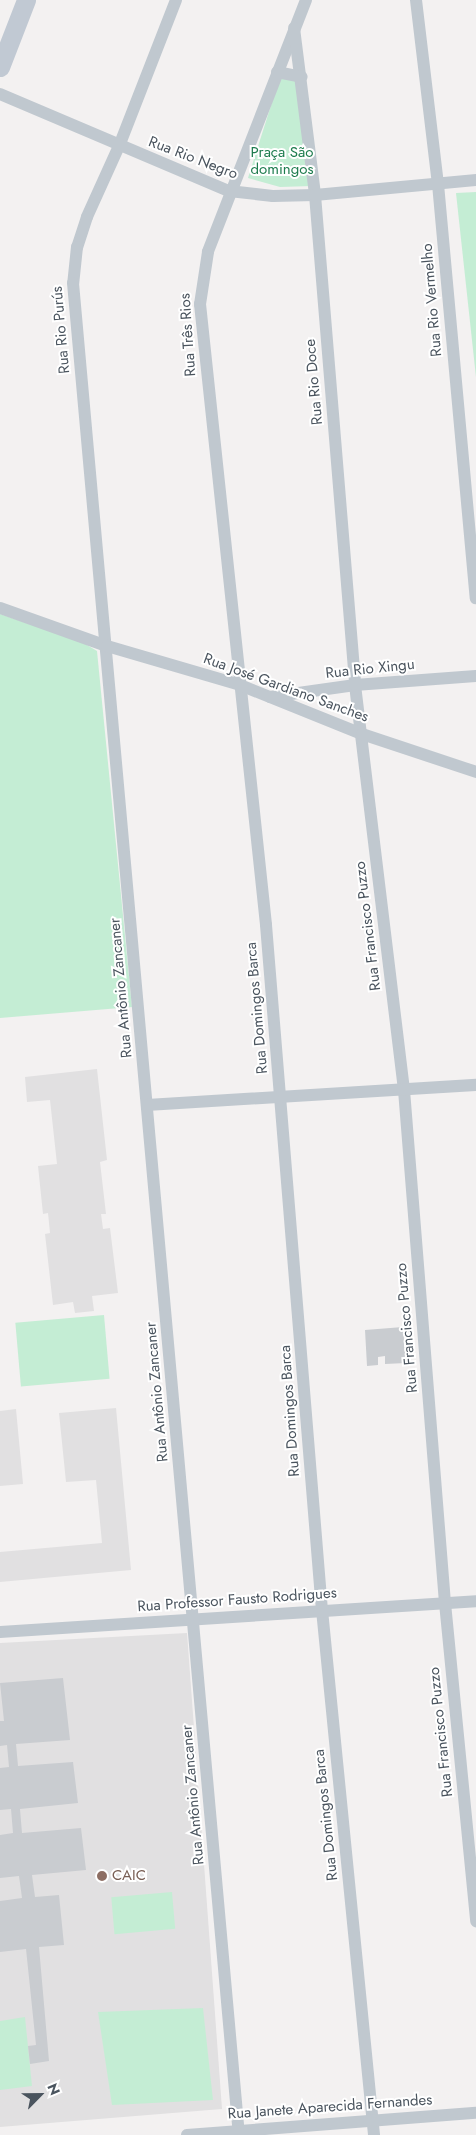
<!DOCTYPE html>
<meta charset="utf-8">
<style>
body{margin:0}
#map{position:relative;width:476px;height:2135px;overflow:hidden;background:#f3f1f1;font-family:Jost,sans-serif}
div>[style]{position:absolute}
.education>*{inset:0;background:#e1e0e1}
.green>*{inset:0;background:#c4edd4;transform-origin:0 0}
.building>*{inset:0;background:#c9ccd0}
.street>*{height:12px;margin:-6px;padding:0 6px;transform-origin:6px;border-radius:6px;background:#c0c8cf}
.secondary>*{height:19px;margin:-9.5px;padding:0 9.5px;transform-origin:9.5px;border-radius:9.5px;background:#c1c9d3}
.dots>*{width:14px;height:14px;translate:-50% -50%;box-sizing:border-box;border:2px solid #fff;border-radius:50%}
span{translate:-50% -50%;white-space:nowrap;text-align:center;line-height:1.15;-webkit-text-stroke:4px #fff;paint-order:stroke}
.park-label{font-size:15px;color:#1e7c4e}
.street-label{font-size:15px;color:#4a545e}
.education-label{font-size:15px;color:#785e54}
.left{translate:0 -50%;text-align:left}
.north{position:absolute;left:15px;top:2070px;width:50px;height:50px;-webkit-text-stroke:4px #fff;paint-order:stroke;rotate:67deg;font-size:14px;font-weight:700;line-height:20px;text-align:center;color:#4a545e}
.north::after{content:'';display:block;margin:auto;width:18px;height:22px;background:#4a545e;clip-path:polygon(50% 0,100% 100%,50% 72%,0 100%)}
</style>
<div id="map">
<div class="education">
<i style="clip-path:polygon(97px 1069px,107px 1160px,100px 1162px,106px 1214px,101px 1214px,103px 1229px,110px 1228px,118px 1293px,92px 1296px,94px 1311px,75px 1313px,73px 1302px,53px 1305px,45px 1234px,50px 1233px,48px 1213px,43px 1214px,38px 1166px,57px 1164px,50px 1100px,27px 1102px,25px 1077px)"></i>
<i style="clip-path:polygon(116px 1408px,131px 1570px,0 1582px,0 1552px,102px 1543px,96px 1480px,66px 1482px,59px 1413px)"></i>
<i style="clip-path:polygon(16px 1409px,23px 1484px,0 1486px,0 1411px)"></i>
<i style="clip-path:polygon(187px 1633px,222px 2109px,0 2127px,0 1643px)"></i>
</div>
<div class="green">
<i style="clip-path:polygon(280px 77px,299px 81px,312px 186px,280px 187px,248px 178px)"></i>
<i style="clip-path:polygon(476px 192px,476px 377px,456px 193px)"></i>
<i style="clip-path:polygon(0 614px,82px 642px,97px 651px,132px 1007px,0 1018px)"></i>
<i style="left:104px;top:1315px;width:64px;height:89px;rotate:85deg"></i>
<i style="left:172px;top:1892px;width:37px;height:61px;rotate:85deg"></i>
<i style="clip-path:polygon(203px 2008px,213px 2100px,112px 2105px,98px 2012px)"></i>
<i style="clip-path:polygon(25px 2017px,32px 2086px,0 2090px,0 2021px)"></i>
</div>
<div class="building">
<i style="clip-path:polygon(403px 1327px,406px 1363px,385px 1364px,385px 1356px,378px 1357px,378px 1365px,367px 1366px,365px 1330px)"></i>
<i style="clip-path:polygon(63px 1678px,70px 1740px,16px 1744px,18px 1766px,73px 1762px,78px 1803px,20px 1809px,22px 1833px,81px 1828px,86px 1870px,32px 1875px,35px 1897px,59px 1895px,64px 1945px,39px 1947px,49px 2061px,30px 2064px,28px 2046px,36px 2045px,26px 1949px,0 1952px,0 1901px,22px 1898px,19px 1876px,0 1878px,0 1835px,13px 1833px,11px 1809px,0 1810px,0 1768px,9px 1767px,7px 1745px,0 1746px,0 1721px,4px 1721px,0 1683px)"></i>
</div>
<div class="street">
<i style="left:176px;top:0;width:157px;rotate:111.3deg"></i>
<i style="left:119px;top:146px;width:78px;rotate:114.3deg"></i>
<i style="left:87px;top:217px;width:32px;rotate:108deg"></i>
<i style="left:77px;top:247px;width:36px;rotate:96deg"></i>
<i style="left:73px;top:283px;width:1859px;rotate:84.88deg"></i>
<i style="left:306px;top:0;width:270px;rotate:111.3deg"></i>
<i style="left:208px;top:252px;width:53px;rotate:98.7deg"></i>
<i style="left:200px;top:304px;width:624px;rotate:83.93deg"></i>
<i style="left:266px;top:925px;width:687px;rotate:85.33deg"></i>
<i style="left:322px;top:1610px;width:528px;rotate:84.34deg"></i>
<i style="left:416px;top:0;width:185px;rotate:83.2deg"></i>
<i style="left:438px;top:184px;width:416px;rotate:84.8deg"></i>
<i style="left:294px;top:28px;width:168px;rotate:82.8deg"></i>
<i style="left:315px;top:195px;width:492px;rotate:85.3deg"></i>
<i style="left:355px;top:685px;width:408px;rotate:83.1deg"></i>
<i style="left:404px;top:1090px;width:515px;rotate:85.43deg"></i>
<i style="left:445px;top:1603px;width:320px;rotate:84.4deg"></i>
<i style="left:277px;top:72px;width:25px;rotate:11deg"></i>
<i style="left:0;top:94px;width:249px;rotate:23deg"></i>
<i style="left:229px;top:191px;width:44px;rotate:6.5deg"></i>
<i style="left:273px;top:196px;width:42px;rotate:-1.4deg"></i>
<i style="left:315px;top:195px;width:162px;rotate:-5.3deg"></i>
<i style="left:0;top:608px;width:114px;rotate:19.6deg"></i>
<i style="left:107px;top:646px;width:139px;rotate:16.3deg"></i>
<i style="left:240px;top:685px;width:131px;rotate:21.9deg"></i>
<i style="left:362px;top:734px;width:120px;rotate:18.4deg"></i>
<i style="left:270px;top:697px;width:86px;rotate:-8deg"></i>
<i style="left:355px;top:685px;width:121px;rotate:-4.3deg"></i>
<i style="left:147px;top:1105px;width:330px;rotate:-3.5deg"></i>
<i style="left:0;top:1632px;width:477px;rotate:-3.7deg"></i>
<i style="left:187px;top:2135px;width:290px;rotate:-4.4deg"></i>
</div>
<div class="secondary">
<i style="left:0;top:67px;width:72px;rotate:-68.8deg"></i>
</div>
<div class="dots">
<i style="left:102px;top:1876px;background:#8d6e63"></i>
</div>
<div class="park-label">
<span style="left:282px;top:161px">Praça São<br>domingos</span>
</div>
<div class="street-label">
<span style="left:193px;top:158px;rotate:21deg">Rua Rio Negro</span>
<span style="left:432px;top:300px;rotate:-95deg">Rua Rio Vermelho</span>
<span style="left:61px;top:330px;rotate:-95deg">Rua Rio Purús</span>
<span style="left:188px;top:335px;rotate:-94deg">Rua Três Rios</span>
<span style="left:314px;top:382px;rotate:-95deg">Rua Rio Doce</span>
<span style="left:370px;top:669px;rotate:-6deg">Rua Rio Xingu</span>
<span style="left:286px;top:688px;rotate:20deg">Rua José Gardiano Sanches</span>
<span style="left:368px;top:926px;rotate:-97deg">Rua Francisco Puzzo</span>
<span style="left:121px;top:988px;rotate:-95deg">Rua Antônio Zancaner</span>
<span style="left:257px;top:1008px;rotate:-95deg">Rua Domingos Barca</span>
<span style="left:407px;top:1328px;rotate:-95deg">Rua Francisco Puzzo</span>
<span style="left:157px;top:1392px;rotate:-95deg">Rua Antônio Zancaner</span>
<span style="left:290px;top:1411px;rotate:-94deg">Rua Domingos Barca</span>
<span style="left:237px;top:1600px;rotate:-4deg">Rua Professor Fausto Rodrigues</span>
<span style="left:441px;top:1732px;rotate:-96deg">Rua Francisco Puzzo</span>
<span style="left:193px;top:1795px;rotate:-95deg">Rua Antônio Zancaner</span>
<span style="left:326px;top:1815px;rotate:-96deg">Rua Domingos Barca</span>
<span style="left:330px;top:2107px;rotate:-4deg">Rua Janete Aparecida Fernandes</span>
</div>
<div class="education-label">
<span class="left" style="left:112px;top:1876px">CAIC</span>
</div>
<div class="north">N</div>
</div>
